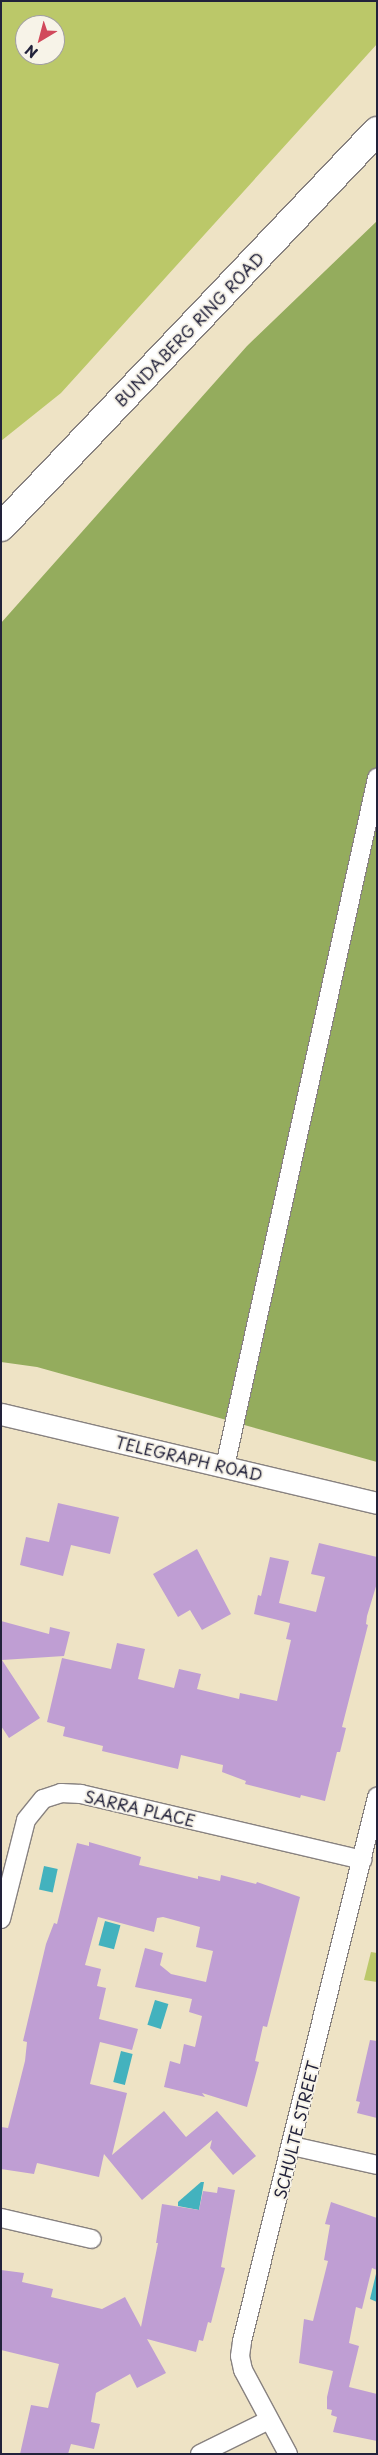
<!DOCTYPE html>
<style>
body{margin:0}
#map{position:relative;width:378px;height:2455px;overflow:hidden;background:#eee3c5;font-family:"Playpen Sans",sans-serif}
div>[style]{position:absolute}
.green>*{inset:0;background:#bbc869}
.forest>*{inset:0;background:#94ac5d}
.water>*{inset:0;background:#43b2be;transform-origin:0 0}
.building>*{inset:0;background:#bf9ed3}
.roads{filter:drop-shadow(1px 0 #888280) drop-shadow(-1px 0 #888280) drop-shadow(0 1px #888280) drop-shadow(0 -1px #888280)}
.minor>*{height:18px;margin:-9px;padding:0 9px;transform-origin:9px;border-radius:9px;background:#fff}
.tertiary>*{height:21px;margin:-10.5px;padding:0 10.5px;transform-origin:10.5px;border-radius:10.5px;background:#fff}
.primary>*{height:28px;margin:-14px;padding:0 14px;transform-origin:14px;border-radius:14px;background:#fff}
span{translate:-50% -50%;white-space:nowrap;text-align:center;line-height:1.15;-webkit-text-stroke:4px #f7f3e8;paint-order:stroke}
.street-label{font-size:16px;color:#22223b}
.frame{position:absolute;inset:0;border:2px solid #22223b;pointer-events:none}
.north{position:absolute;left:15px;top:15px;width:50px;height:50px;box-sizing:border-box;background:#f7f3e8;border:1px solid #a29fa3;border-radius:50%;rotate:217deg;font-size:14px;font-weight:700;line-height:20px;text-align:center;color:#22223b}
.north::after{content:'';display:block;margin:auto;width:18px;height:22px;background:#d1495b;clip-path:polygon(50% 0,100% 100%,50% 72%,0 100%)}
</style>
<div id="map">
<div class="green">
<i style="clip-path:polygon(evenodd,1px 1px,377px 1px,377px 44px,61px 393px,1px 441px,1px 1px,25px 25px,55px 25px,55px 55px,25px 55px,25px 25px)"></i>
<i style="clip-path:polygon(371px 1952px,377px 1953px,377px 1982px,364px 1980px)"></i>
</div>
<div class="forest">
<i style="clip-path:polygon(377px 221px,377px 1462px,37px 1367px,1px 1362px,1px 623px,247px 346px)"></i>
</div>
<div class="water">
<i style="left:44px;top:1866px;width:14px;height:24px;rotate:12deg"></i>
<i style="left:105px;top:1921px;width:16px;height:25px;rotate:15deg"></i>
<i style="left:155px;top:2000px;width:14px;height:26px;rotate:17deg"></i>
<i style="left:121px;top:2051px;width:12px;height:32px;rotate:14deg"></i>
<i style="clip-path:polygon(201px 2182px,204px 2182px,199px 2210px,178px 2206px,178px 2202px)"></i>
<i style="clip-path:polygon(376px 2274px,377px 2274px,377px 2302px,370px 2299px)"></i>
</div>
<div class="building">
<i style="clip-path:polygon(58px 1503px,119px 1517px,110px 1554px,71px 1545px,63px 1576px,20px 1565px,26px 1537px,49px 1542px)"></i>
<i style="clip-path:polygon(319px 1543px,377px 1557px,377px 1583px,367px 1616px,366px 1624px,368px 1625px,342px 1727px,346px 1728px,340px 1752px,337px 1752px,325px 1801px,301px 1795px,300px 1798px,245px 1784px,246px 1781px,222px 1772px,223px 1765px,181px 1755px,178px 1769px,102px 1751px,103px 1746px,63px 1736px,65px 1727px,47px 1722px,62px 1658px,111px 1669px,117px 1643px,145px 1649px,138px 1679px,174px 1688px,179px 1669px,201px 1674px,197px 1689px,239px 1699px,240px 1693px,277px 1701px,291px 1640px,286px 1639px,290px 1623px,254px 1614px,258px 1595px,261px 1596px,270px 1557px,289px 1561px,279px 1603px,316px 1612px,325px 1577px,311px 1574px)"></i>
<i style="clip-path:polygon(197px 1549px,231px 1614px,202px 1630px,190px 1610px,178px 1617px,153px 1574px)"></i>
<i style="clip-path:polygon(1px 1621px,49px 1634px,50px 1627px,70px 1632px,64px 1656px,2px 1660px,40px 1718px,9px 1738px,1px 1726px)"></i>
<i style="clip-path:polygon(89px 1842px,141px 1857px,139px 1865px,198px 1879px,198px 1876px,220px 1881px,221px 1875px,256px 1884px,257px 1882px,300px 1897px,267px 2027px,263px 2026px,255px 2061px,259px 2062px,247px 2107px,202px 2093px,205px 2097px,164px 2087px,170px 2061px,180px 2064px,184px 2044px,195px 2047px,202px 2016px,189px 2012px,192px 1999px,135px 1987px,145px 1948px,163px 1953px,160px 1965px,171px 1974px,206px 1982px,213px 1951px,196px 1947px,200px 1927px,163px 1917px,157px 1918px,154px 1932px,98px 1917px,85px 1965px,101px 1969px,97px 1986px,106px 1988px,99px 2019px,138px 2029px,132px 2050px,100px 2042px,90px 2084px,127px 2093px,112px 2155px,164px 2111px,186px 2137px,217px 2111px,256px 2156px,233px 2175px,210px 2148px,212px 2140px,142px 2200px,104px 2154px,99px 2177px,37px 2163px,34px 2174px,1px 2169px,1px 2127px,8px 2128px,25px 2061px,27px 2042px,23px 2041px,46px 1944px,54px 1923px,57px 1924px,77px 1843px,89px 1846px)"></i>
<i style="clip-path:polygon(370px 2040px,377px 2041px,377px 2118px,357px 2113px,360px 2102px,356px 2101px)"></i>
<i style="clip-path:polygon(218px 2187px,235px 2190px,221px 2267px,225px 2268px,211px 2323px,208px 2322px,203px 2341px,199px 2340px,196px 2352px,147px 2339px,166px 2373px,137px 2388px,130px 2374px,96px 2393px,91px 2422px,100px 2424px,94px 2449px,71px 2444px,68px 2454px,20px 2454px,31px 2405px,48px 2408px,59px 2364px,1px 2350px,1px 2270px,24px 2273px,22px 2282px,53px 2289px,51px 2297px,102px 2309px,125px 2297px,141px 2327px,158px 2243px,156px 2243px,162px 2204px,199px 2210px,203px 2191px,217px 2193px)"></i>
<i style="clip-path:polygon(331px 2202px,377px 2218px,377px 2270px,372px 2268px,362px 2309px,356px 2307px,349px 2343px,359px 2346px,349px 2387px,377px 2394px,377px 2441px,333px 2432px,337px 2417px,331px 2415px,332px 2410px,327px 2409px,327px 2397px,333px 2371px,299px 2363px,304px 2319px,313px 2321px,328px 2261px,324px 2260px,330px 2225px,325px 2224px)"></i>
</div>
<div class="roads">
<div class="minor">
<i style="left:225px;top:1466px;width:705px;rotate:-77.54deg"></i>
<i style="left:1px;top:1919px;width:102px;rotate:-75.8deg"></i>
<i style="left:26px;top:1820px;width:27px;rotate:-51deg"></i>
<i style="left:43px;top:1799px;width:19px;rotate:-18deg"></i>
<i style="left:61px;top:1793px;width:20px;rotate:3deg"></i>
<i style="left:81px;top:1794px;width:289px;rotate:13.2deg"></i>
<i style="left:292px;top:2146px;width:87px;rotate:12.6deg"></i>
<i style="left:1px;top:2218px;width:93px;rotate:13deg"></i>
<i style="left:200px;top:2454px;width:77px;rotate:-26.2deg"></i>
<i style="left:288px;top:2454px;width:95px;rotate:-118.2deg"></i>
<i style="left:243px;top:2370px;width:14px;rotate:-102deg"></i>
<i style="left:240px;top:2356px;width:15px;rotate:-82deg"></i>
<i style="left:242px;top:2341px;width:561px;rotate:-76.06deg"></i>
</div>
<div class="tertiary">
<i style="left:1px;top:1414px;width:386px;rotate:13.3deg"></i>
</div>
<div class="primary">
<i style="left:1px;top:527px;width:546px;rotate:-46.48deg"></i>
</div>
</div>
<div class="street-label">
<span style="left:189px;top:329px;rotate:-46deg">BUNDABERG RING ROAD</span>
<span style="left:189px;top:1458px;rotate:13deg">TELEGRAPH ROAD</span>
<span style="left:140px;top:1808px;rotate:13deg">SARRA PLACE</span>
<span style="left:296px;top:2130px;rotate:-76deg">SCHULTE STREET</span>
</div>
<div class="frame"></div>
<div class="north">N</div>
</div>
